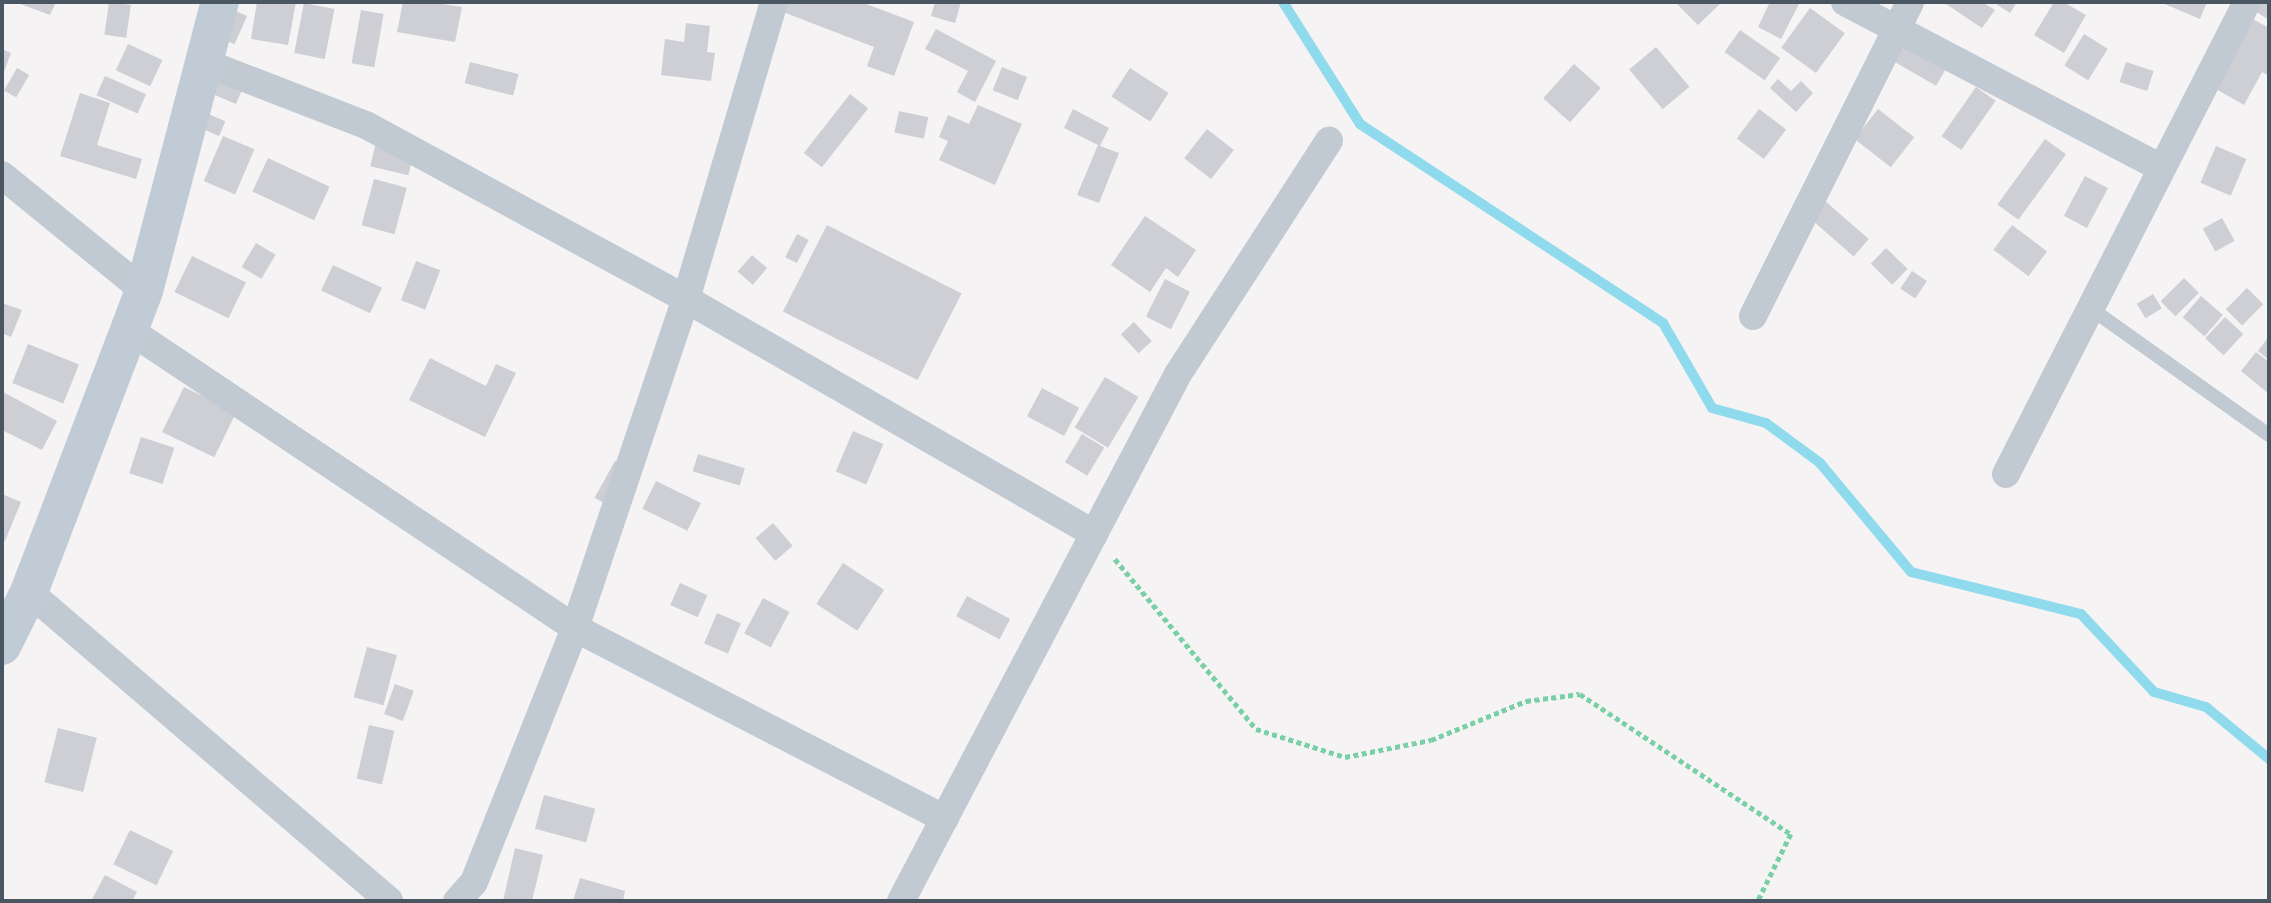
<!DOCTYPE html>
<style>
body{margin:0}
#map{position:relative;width:2271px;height:903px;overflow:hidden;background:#f5f3f3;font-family:"Source Sans 3",sans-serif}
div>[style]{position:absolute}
.stream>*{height:10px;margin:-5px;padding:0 5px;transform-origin:5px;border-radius:5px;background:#90daee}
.building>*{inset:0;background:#cdcfd5;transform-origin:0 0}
.path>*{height:4.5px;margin-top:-2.25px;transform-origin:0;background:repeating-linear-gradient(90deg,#7ad0a6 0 5px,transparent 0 8.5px)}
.lane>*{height:14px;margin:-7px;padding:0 7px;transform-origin:7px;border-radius:7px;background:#c1cad2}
.street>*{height:28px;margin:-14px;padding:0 14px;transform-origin:14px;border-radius:14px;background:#c1cad2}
.secondary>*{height:38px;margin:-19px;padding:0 19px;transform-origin:19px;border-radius:19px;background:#c1cbd6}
span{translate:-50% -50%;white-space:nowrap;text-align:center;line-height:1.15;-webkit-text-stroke:7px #fff;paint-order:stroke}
.frame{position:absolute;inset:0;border:4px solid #4a5661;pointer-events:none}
</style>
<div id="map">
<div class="stream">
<i style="left:1283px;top:2px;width:144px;rotate:57.7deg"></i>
<i style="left:1360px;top:124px;width:363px;rotate:33.3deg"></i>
<i style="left:1663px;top:323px;width:98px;rotate:60deg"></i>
<i style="left:1712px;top:408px;width:56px;rotate:15.5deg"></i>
<i style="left:1766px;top:423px;width:67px;rotate:36.5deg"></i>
<i style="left:1820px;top:463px;width:142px;rotate:50.1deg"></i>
<i style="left:1911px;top:572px;width:175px;rotate:13.9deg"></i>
<i style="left:2081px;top:614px;width:107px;rotate:46.9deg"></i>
<i style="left:2154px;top:692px;width:54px;rotate:16.1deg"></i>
<i style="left:2206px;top:707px;width:82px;rotate:39.5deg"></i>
</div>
<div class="building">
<i style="clip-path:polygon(15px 2px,56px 2px,50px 15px)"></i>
<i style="left:109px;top:2px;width:22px;height:33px;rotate:8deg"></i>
<i style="clip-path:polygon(257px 2px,296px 2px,288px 45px,251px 39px)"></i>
<i style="clip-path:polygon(403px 2px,430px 2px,462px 7px,455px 42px,397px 32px)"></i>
<i style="clip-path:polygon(787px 2px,861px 2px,914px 22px,894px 76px,867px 66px,874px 47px,783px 12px)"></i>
<i style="clip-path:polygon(935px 2px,961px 2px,955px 23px,931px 16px)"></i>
<i style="clip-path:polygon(1675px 2px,1722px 2px,1698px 25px)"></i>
<i style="clip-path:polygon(1770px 2px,1800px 2px,1781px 39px,1758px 27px)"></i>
<i style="clip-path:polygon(1943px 2px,1982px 2px,1995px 10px,1982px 28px)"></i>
<i style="clip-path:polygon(1993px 2px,2017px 2px,2010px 13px)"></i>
<i style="clip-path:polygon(2054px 2px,2063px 2px,2086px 15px,2064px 53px,2034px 35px)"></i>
<i style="clip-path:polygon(2160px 2px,2207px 2px,2200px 19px)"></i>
<i style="clip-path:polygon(2260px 2px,2269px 2px,2269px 20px,2255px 11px)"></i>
<i style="left:304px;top:3px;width:31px;height:51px;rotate:11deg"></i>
<i style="left:227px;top:7px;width:22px;height:31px;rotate:24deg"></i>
<i style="left:1810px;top:8px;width:43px;height:49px;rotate:36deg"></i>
<i style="left:361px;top:10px;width:23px;height:54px;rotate:10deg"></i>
<i style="clip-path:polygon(2253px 19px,2269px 28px,2269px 76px,2262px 72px,2244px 105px,2216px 89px)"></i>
<i style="clip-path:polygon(686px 23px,710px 26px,707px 52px,715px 53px,711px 81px,661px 75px,665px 39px,684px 42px)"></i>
<i style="clip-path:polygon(936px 29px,996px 61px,975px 102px,957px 92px,968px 71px,925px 49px)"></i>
<i style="left:1740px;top:30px;width:49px;height:27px;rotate:35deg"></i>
<i style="left:2084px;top:34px;width:28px;height:37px;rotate:32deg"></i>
<i style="left:1903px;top:39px;width:52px;height:24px;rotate:30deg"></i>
<i style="left:128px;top:44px;width:38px;height:29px;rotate:25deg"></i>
<i style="left:1656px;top:47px;width:52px;height:35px;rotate:50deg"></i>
<i style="clip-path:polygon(2px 49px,11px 53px,2px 77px)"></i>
<i style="left:470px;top:62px;width:50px;height:22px;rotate:14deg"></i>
<i style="left:2126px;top:62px;width:29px;height:21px;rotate:18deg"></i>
<i style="left:1574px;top:64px;width:36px;height:46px;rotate:42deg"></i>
<i style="left:1002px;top:67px;width:27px;height:25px;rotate:22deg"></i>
<i style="left:17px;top:68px;width:14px;height:26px;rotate:30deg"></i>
<i style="left:1130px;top:68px;width:46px;height:34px;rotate:33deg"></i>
<i style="left:217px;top:72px;width:30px;height:22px;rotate:23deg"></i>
<i style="left:105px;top:76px;width:45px;height:21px;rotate:24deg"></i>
<i style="clip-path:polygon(1778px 79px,1791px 91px,1801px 81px,1813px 93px,1796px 112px,1770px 88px)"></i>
<i style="left:1976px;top:87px;width:24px;height:60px;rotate:35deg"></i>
<i style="clip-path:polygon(80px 93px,110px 103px,97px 145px,142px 159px,136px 179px,60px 156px)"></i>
<i style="left:850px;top:94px;width:23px;height:75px;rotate:38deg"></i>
<i style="clip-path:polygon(978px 105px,1022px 124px,995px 185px,939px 160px,948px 141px,939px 137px,948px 115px,969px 124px)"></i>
<i style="clip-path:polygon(1073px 109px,1109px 128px,1100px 146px,1119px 153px,1099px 203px,1077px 195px,1098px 145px,1064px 128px)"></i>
<i style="left:1759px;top:109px;width:34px;height:37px;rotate:37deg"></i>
<i style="left:1878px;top:109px;width:46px;height:38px;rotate:38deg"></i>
<i style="left:899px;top:111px;width:30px;height:22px;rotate:12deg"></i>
<i style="left:206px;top:113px;width:21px;height:16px;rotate:23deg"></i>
<i style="left:1207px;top:129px;width:34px;height:37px;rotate:38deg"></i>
<i style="left:223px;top:136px;width:34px;height:49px;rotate:23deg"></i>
<i style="left:2045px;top:139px;width:26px;height:81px;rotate:36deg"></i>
<i style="left:376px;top:142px;width:39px;height:25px;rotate:13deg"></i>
<i style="left:2216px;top:146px;width:33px;height:40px;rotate:23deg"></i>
<i style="left:268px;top:158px;width:68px;height:37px;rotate:25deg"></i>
<i style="left:2085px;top:176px;width:26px;height:45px;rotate:28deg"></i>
<i style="left:374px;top:179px;width:34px;height:48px;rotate:15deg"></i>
<i style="left:1825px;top:201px;width:58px;height:23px;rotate:41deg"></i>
<i style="clip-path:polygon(1145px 216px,1196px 250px,1178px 277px,1166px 268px,1150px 292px,1111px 265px)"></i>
<i style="left:2222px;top:218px;width:26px;height:22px;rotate:61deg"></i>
<i style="left:827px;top:225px;width:151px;height:97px;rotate:27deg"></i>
<i style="left:2012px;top:225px;width:44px;height:31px;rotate:37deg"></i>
<i style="left:797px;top:234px;width:13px;height:26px;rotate:27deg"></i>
<i style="left:256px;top:243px;width:23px;height:28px;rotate:31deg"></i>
<i style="left:1886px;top:248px;width:30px;height:22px;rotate:44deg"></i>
<i style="left:752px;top:255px;width:20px;height:22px;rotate:41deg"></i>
<i style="left:192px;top:256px;width:60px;height:40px;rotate:26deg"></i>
<i style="left:416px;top:261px;width:26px;height:42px;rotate:21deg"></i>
<i style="left:333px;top:265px;width:54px;height:28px;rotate:25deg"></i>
<i style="left:1912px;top:271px;width:18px;height:21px;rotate:34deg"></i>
<i style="left:2184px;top:278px;width:21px;height:33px;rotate:45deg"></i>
<i style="left:1165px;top:279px;width:28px;height:42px;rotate:27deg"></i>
<i style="left:2247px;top:288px;width:23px;height:30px;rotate:45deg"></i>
<i style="left:2153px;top:294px;width:17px;height:19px;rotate:59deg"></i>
<i style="left:2201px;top:296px;width:29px;height:28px;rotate:41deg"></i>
<i style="clip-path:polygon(2px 303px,22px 310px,11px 337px,2px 333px)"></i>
<i style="left:2225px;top:317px;width:25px;height:29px;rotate:43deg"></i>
<i style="left:1134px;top:322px;width:26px;height:18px;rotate:47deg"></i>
<i style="clip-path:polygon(2269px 336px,2269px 360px,2258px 351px)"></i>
<i style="left:28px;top:344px;width:55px;height:42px;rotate:22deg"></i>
<i style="clip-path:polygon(2256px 352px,2269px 362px,2269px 394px,2241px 371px)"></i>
<i style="clip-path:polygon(430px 358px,486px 386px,496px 364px,516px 373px,485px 437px,409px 400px)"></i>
<i style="left:1105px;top:377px;width:39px;height:59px;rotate:31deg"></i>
<i style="left:184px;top:387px;width:58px;height:50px;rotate:26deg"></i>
<i style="left:1042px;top:388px;width:42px;height:32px;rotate:28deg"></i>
<i style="clip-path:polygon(3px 392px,57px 421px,42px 450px,2px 430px)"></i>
<i style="left:853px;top:431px;width:33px;height:44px;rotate:23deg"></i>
<i style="left:1082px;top:434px;width:26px;height:33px;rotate:31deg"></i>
<i style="left:141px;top:437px;width:35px;height:38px;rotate:18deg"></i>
<i style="left:698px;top:454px;width:49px;height:18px;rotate:17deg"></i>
<i style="left:615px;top:461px;width:23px;height:42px;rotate:29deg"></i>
<i style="left:656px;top:481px;width:50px;height:31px;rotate:26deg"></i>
<i style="clip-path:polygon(2px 494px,21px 502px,5px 541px,2px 540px)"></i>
<i style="left:773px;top:523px;width:30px;height:23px;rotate:49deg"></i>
<i style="left:843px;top:563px;width:49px;height:49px;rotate:33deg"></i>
<i style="left:680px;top:583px;width:30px;height:24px;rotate:24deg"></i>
<i style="left:967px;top:596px;width:49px;height:23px;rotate:28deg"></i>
<i style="left:763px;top:598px;width:30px;height:40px;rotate:28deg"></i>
<i style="left:717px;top:613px;width:26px;height:33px;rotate:23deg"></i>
<i style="left:367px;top:647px;width:31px;height:52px;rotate:15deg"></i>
<i style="left:395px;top:684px;width:20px;height:32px;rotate:20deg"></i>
<i style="left:369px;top:725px;width:26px;height:55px;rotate:13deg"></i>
<i style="left:58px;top:728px;width:40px;height:56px;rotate:14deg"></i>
<i style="left:544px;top:795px;width:53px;height:35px;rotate:15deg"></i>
<i style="left:130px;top:830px;width:48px;height:38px;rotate:26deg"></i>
<i style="clip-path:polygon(515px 848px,543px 855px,532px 901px,503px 901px)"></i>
<i style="clip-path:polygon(105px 875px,137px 892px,132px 901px,91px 901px)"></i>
<i style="clip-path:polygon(580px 878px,625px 891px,623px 901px,573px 901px)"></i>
</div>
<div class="path">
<i style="left:1115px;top:559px;width:221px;rotate:50.3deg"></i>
<i style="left:1256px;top:729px;width:93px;rotate:17.5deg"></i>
<i style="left:1345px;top:757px;width:88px;rotate:-11.2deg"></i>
<i style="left:1431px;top:740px;width:103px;rotate:-22.3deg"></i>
<i style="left:1526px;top:701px;width:54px;rotate:-7.4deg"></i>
<i style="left:1580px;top:694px;width:253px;rotate:33.6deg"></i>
<i style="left:1791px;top:834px;width:75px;rotate:116.2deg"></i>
</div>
<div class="lane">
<i style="left:2090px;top:308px;width:219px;rotate:35.4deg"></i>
</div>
<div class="street">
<i style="left:1845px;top:2px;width:357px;rotate:27.7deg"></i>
<i style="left:206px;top:63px;width:172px;rotate:21.2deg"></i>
<i style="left:366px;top:125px;width:364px;rotate:28.5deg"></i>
<i style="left:686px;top:299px;width:471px;rotate:29.9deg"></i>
<i style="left:2px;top:175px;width:183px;rotate:39.2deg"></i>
<i style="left:1753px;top:316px;width:351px;rotate:-63.4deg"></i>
<i style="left:129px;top:330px;width:536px;rotate:33.75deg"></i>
<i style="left:575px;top:628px;width:416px;rotate:27.3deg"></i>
<i style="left:2006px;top:474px;width:530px;rotate:-62.95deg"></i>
<i style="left:29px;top:592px;width:474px;rotate:40.6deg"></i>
<i style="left:457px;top:901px;width:25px;rotate:-48deg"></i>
<i style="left:474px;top:882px;width:273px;rotate:-68.3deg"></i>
<i style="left:575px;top:628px;width:347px;rotate:-71.4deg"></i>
<i style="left:686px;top:299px;width:310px;rotate:-73.5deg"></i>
<i style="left:901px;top:901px;width:595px;rotate:-62.27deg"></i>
<i style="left:1178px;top:374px;width:278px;rotate:-57.1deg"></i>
</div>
<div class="secondary">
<i style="left:2px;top:646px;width:60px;rotate:-63.4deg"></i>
<i style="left:29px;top:592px;width:322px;rotate:-69.1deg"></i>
<i style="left:144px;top:291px;width:299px;rotate:-75.3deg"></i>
</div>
<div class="frame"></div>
</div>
